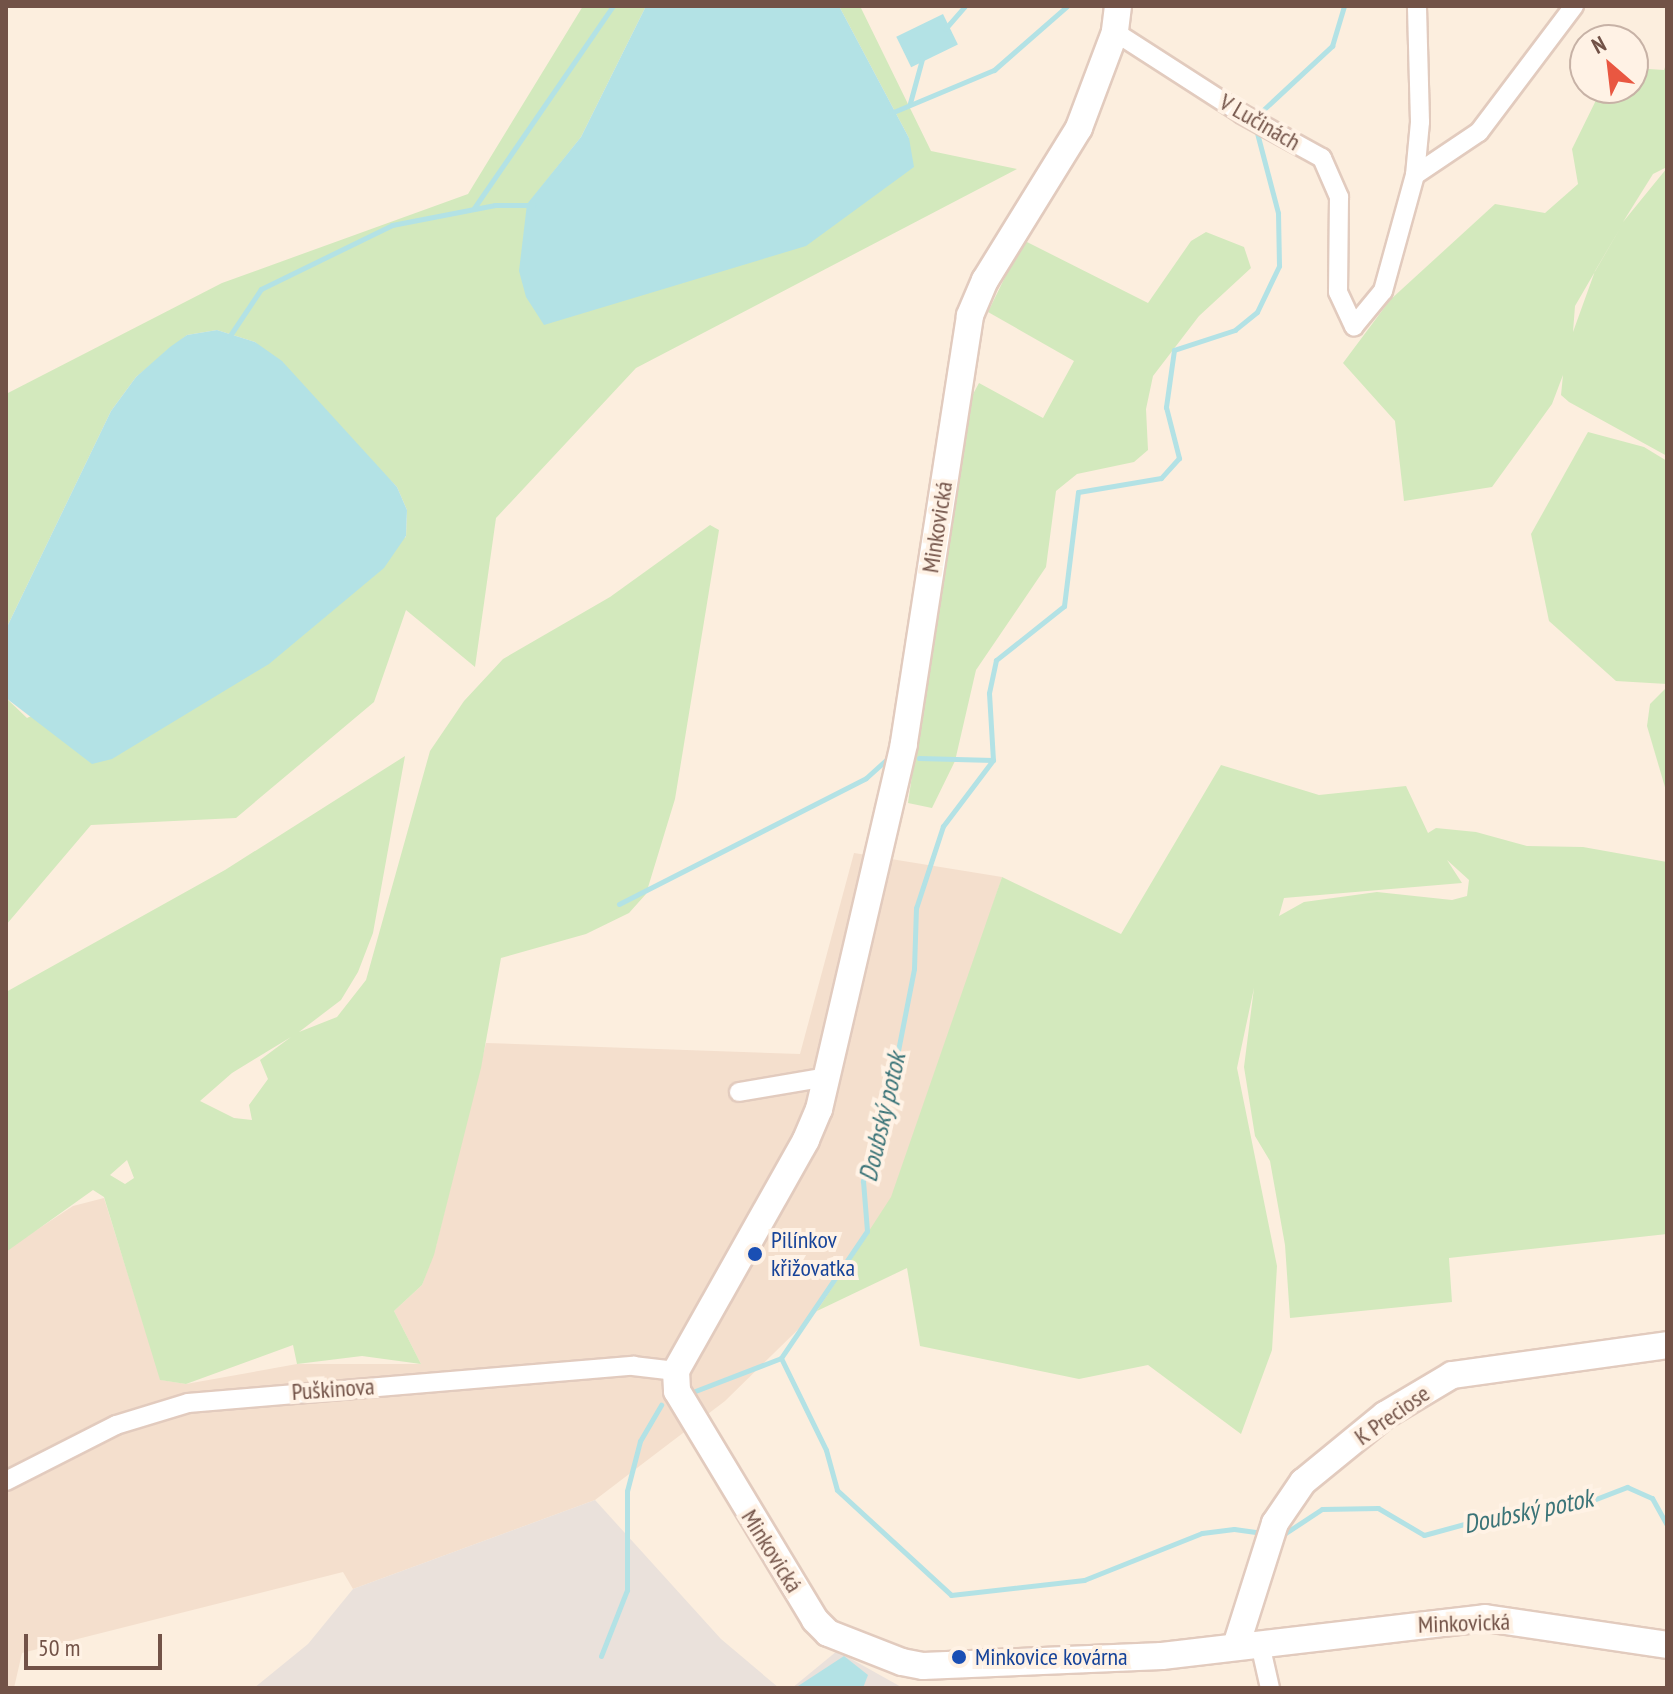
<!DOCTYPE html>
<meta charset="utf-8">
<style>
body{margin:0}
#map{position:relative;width:1673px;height:1694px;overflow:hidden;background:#fceede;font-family:"PT Sans Narrow",sans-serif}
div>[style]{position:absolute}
.residential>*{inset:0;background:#f4dfcd}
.industrial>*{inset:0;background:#eae1db}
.green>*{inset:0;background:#d3e9bd}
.water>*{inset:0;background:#b3e2e5;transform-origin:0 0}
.stream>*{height:5px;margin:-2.5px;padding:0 2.5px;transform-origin:2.5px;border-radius:2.5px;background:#b3e2e5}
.roads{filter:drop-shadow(2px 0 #e2cbbe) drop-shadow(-2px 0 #e2cbbe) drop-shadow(0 2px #e2cbbe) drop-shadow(0 -2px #e2cbbe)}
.street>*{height:18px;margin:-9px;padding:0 9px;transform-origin:9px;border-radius:9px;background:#fff}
.secondary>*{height:26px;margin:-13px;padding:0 13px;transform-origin:13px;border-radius:13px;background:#fff}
.dots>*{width:22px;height:22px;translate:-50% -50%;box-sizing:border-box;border:4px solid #fff2e5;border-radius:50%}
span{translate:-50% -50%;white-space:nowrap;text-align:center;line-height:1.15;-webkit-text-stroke:8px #fff2e5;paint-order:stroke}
.street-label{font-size:24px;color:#725247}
.transit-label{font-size:24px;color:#164399}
.left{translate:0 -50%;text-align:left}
.water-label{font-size:26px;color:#3b7478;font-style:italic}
.frame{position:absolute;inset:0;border:8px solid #725247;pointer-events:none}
.north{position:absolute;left:1569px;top:24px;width:80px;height:80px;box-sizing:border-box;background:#fff2e5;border:2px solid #c7b2a6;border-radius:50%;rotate:332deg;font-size:22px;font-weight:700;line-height:32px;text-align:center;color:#725247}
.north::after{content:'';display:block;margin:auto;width:28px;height:36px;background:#e95741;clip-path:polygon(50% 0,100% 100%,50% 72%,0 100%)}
.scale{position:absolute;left:24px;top:1634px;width:138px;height:36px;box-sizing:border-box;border:4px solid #725247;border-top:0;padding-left:10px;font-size:24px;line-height:28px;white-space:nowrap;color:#725247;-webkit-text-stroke:6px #fff2e5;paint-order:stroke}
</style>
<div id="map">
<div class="residential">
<i style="clip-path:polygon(854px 853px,1002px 877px,897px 1199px,817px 1311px,725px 1401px,595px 1500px,353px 1589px,343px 1572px,22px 1653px,14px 1688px,6px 1688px,6px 1250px,73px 1206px,104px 1198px,161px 1380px,186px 1384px,297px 1364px,421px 1364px,394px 1311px,422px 1285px,436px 1246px,486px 1043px,800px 1054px)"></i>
</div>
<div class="industrial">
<i style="clip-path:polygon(595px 1500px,721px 1639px,779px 1688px,254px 1688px,308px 1644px,353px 1589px)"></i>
<i style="clip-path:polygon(837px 1651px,903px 1688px,792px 1688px)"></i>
</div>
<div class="green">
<i style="clip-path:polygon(583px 6px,646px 6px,581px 137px,527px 205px,909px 138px,839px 6px,860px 6px,931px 151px,1017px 169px,636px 368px,496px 518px,475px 667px,406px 610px,374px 702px,236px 818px,91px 825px,6px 925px,6px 698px,27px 718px,406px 537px,407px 510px,397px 487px,255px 342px,217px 330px,187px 335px,136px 377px,111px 411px,6px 629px,6px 394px,222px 283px,468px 194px)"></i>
<i style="clip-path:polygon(evenodd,1667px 61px,1667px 167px,1653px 174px,1623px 222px,1667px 168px,1667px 456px,1569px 402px,1561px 395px,1563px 375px,1552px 404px,1492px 487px,1404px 501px,1395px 421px,1343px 363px,1390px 300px,1495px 204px,1545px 213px,1578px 184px,1572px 149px,1602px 88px,1633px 88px,1633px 68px,1664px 70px,1667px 61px,1622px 225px,1595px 271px,1573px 332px,1575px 306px,1622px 225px)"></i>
<i style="clip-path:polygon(1206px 232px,1244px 247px,1251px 268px,1199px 316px,1153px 376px,1146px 409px,1148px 450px,1134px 462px,1077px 474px,1056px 491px,1046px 567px,976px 670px,955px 761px,932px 808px,908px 803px,966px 407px,979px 383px,1043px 418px,1074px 361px,988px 312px,1023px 240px,1148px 303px,1191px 241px)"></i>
<i style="clip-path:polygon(1588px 432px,1644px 447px,1667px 461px,1667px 684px,1616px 681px,1549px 621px,1531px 534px)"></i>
<i style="clip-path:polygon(evenodd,710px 525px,719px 530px,675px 799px,646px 894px,629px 913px,586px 934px,501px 958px,481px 1068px,434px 1255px,422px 1285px,394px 1311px,421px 1364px,362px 1356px,297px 1364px,293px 1345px,186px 1384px,160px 1380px,104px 1197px,93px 1190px,6px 1252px,6px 992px,225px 870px,405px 756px,373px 933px,358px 972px,341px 1000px,299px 1032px,337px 1017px,366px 980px,430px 751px,464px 701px,503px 659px,610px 597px,710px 525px,291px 1037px,260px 1060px,268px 1079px,249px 1105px,252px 1120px,234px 1118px,200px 1101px,232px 1073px,291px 1037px,710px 525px,127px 1160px,134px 1178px,125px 1184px,110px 1175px,127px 1160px)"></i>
<i style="clip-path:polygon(1667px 687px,1667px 794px,1647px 726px,1650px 704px)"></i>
<i style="clip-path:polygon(evenodd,1221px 765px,1319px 795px,1406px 786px,1428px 833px,1436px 828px,1476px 832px,1527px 846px,1583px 847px,1667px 862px,1667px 1234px,1449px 1258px,1452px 1302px,1290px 1318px,1285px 1245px,1270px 1161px,1255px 1136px,1244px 1067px,1254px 988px,1237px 1068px,1277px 1266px,1272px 1350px,1241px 1434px,1148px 1365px,1079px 1379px,920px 1346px,907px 1268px,817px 1311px,891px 1197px,1002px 877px,1121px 934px,1221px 765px,1447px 860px,1469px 880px,1467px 896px,1452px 900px,1377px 892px,1304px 902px,1279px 916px,1284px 898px,1462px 883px,1447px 860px)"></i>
</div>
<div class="water">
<i style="clip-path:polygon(646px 6px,839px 6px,909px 138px,914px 167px,806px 246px,544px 325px,526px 297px,519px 271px,527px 204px,581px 137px)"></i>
<i style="left:943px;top:14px;width:34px;height:52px;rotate:64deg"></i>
<i style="clip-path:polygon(217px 330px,255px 342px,282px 361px,397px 487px,407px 510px,406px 536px,384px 568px,269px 664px,112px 759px,92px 764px,6px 698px,6px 629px,111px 411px,136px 377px,170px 347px,187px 335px)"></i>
<i style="clip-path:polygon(844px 1656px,868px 1675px,863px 1688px,795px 1688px)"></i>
</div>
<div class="stream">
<i style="left:945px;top:29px;width:30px;rotate:-49deg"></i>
<i style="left:910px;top:103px;width:46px;rotate:-74.7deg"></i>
<i style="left:1262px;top:111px;width:96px;rotate:-42.9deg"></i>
<i style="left:1332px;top:46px;width:42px;rotate:-73.3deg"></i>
<i style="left:891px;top:113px;width:112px;rotate:-22.7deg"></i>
<i style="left:994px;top:70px;width:97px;rotate:-41.2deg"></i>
<i style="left:1256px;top:129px;width:87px;rotate:75.3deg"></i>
<i style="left:1278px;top:213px;width:53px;rotate:88.9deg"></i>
<i style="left:1279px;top:266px;width:51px;rotate:115.6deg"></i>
<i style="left:1257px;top:312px;width:28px;rotate:141deg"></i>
<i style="left:1235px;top:330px;width:64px;rotate:161.8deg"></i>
<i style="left:1174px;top:350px;width:58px;rotate:98deg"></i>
<i style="left:1166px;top:407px;width:53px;rotate:75.7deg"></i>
<i style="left:1179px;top:458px;width:27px;rotate:132deg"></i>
<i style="left:1161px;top:478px;width:84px;rotate:170.4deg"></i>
<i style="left:1078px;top:492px;width:115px;rotate:97deg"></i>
<i style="left:1064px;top:606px;width:87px;rotate:141.5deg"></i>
<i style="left:996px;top:660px;width:34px;rotate:102deg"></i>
<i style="left:989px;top:693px;width:67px;rotate:86.6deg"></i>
<i style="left:993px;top:760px;width:83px;rotate:127.1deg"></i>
<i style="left:943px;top:826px;width:86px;rotate:108.2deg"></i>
<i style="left:916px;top:908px;width:61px;rotate:91.9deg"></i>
<i style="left:914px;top:969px;width:135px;rotate:101.1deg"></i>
<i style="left:888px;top:1101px;width:84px;rotate:107.4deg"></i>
<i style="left:863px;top:1181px;width:50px;rotate:85.4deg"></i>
<i style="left:867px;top:1231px;width:153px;rotate:124.1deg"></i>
<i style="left:781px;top:1358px;width:102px;rotate:63.9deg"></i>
<i style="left:826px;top:1450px;width:41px;rotate:74.6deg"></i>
<i style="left:837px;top:1490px;width:155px;rotate:42.6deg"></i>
<i style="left:951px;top:1595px;width:134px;rotate:-6.4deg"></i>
<i style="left:1084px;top:1580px;width:127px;rotate:-21.7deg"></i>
<i style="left:1202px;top:1533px;width:32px;rotate:-7deg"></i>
<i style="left:1234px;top:1529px;width:29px;rotate:8deg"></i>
<i style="left:474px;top:208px;width:245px;rotate:-55.5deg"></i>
<i style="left:227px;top:340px;width:61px;rotate:-56.3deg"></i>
<i style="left:261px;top:289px;width:146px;rotate:-26deg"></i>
<i style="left:392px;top:225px;width:105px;rotate:-11deg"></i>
<i style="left:495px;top:205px;width:38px"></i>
<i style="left:919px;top:758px;width:74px;rotate:1.5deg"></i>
<i style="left:619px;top:904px;width:277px;rotate:-27deg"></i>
<i style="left:866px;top:778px;width:31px;rotate:-42deg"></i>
<i style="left:690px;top:1393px;width:97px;rotate:-21deg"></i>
<i style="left:1281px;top:1536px;width:49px;rotate:-33.4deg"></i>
<i style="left:1322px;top:1509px;width:56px;rotate:-1deg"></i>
<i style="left:1378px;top:1508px;width:53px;rotate:30.4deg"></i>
<i style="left:1424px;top:1535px;width:91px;rotate:-15.3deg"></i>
<i style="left:1512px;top:1511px;width:63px;rotate:-3.6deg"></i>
<i style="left:1575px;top:1507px;width:56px;rotate:-21deg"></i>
<i style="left:1627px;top:1487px;width:27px;rotate:24deg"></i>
<i style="left:1652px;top:1498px;width:31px;rotate:61deg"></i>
<i style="left:601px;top:1656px;width:71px;rotate:-68.5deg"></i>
<i style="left:627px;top:1590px;width:99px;rotate:-90deg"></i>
<i style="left:627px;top:1491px;width:52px;rotate:-75.4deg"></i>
<i style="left:640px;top:1441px;width:42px;rotate:-59.7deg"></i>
</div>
<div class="roads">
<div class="street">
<i style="left:1115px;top:32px;width:151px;rotate:32.8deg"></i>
<i style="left:1242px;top:114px;width:91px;rotate:28.8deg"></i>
<i style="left:1322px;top:158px;width:43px;rotate:66.4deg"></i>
<i style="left:1339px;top:197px;width:95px;rotate:90.6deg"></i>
<i style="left:1338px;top:292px;width:38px;rotate:65deg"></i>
<i style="left:1354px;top:326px;width:45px;rotate:-50.4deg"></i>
<i style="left:1383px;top:291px;width:120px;rotate:-74.6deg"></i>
<i style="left:1415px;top:175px;width:53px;rotate:-84.6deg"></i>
<i style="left:1420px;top:122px;width:116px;rotate:-91.5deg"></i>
<i style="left:1415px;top:175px;width:77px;rotate:-33.9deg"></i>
<i style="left:1479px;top:132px;width:158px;rotate:-53deg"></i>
<i style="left:739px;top:1092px;width:90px;rotate:-9.6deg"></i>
<i style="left:6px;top:1481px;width:123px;rotate:-27deg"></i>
<i style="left:116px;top:1425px;width:75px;rotate:-17deg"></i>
<i style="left:188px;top:1403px;width:447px;rotate:-4.8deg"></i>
<i style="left:633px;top:1366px;width:43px;rotate:6.6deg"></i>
<i style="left:1260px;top:1644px;width:45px;rotate:77.2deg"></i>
</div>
<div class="secondary">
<i style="left:1118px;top:6px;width:26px;rotate:97deg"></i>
<i style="left:1115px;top:32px;width:103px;rotate:110.6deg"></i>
<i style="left:1079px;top:128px;width:179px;rotate:121.7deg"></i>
<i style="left:985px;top:280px;width:39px;rotate:113deg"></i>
<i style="left:970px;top:316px;width:433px;rotate:98.8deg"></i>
<i style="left:904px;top:744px;width:375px;rotate:103.1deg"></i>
<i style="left:819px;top:1109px;width:34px;rotate:113deg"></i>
<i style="left:806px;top:1140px;width:265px;rotate:119.4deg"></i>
<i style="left:676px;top:1371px;width:20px;rotate:87deg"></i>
<i style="left:677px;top:1391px;width:267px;rotate:58.9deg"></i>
<i style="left:815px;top:1620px;width:18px;rotate:45deg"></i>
<i style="left:828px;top:1633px;width:79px;rotate:21.4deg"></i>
<i style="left:902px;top:1662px;width:21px;rotate:11deg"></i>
<i style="left:923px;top:1666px;width:239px;rotate:-2.4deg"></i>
<i style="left:1162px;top:1656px;width:325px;rotate:-6.7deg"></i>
<i style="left:1485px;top:1618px;width:184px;rotate:8.4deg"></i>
<i style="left:1236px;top:1646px;width:129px;rotate:-72.4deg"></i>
<i style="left:1275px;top:1523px;width:50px;rotate:-55.7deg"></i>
<i style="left:1303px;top:1482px;width:106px;rotate:-39.3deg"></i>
<i style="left:1385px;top:1415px;width:78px;rotate:-30.8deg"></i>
<i style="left:1452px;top:1375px;width:217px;rotate:-7.9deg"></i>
</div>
</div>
<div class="dots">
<i style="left:755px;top:1254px;background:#1a4fb4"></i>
<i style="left:959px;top:1657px;background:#1a4fb4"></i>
</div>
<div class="street-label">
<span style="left:1260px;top:122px;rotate:30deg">V Lučinách</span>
<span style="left:937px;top:527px;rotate:-81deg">Minkovická</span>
<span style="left:333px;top:1389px;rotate:-4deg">Puškinova</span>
<span style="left:1392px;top:1415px;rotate:-35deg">K Preciose</span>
<span style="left:772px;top:1551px;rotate:58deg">Minkovická</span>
<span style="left:1464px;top:1623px;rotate:-2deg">Minkovická</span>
</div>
<div class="transit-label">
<span class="left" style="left:771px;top:1254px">Pilínkov<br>křižovatka</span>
<span class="left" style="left:975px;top:1657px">Minkovice kovárna</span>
</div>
<div class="water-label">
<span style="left:882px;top:1117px;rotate:-77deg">Doubský potok</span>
<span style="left:1528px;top:1511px;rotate:-12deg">Doubský potok</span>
</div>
<div class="frame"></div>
<div class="north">N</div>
<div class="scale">50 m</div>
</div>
